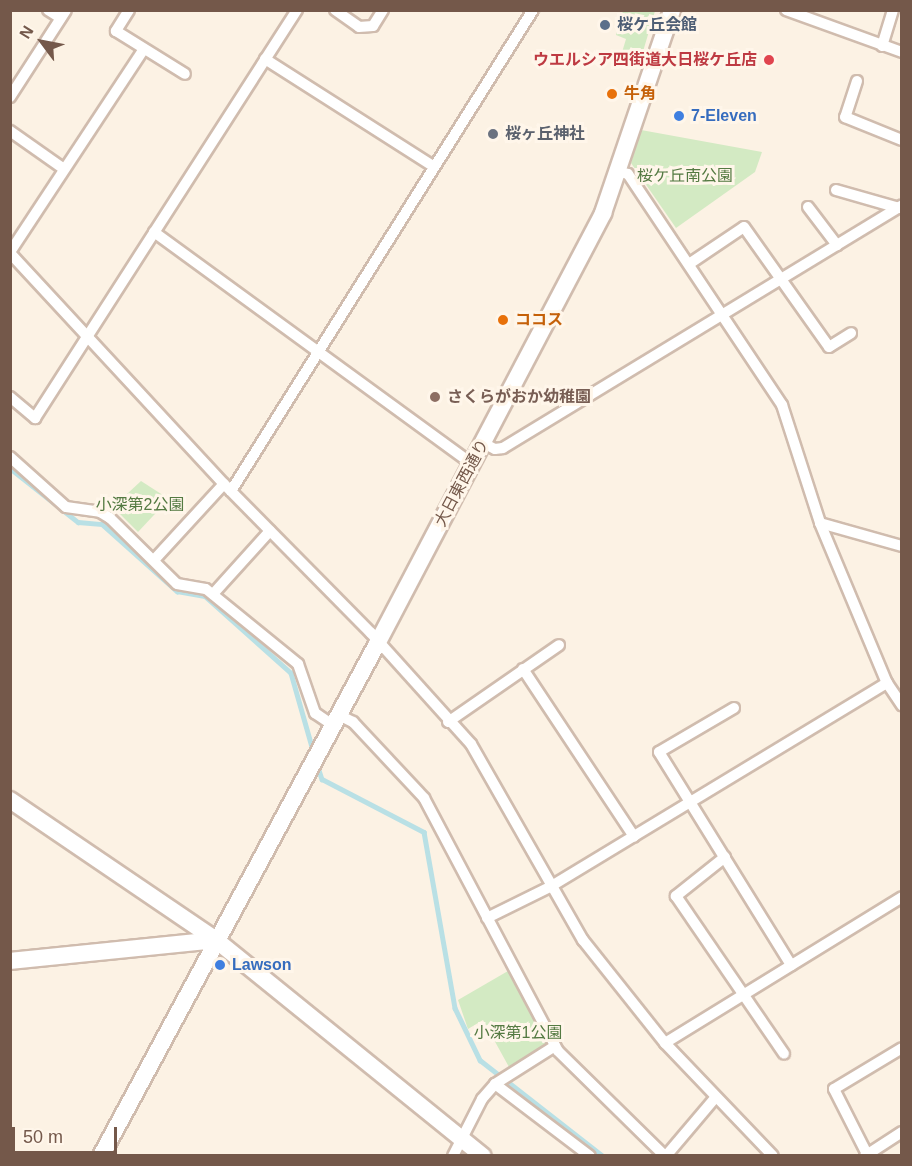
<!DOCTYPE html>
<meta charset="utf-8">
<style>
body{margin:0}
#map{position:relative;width:912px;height:1166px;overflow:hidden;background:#fcf2e4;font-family:Helvetica,"Noto Sans JP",sans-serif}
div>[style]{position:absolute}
.green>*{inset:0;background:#d3eac3}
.stream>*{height:4.5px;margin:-2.25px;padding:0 2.25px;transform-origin:2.25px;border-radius:2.25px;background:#b9e0e5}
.roads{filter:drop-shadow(2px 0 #d0bcae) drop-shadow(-2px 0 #d0bcae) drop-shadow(0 2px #d0bcae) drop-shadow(0 -2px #d0bcae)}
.street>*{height:10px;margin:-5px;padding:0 5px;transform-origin:5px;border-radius:5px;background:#fff}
.secondary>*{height:16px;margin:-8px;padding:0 8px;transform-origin:8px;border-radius:8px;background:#fff}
.dots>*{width:16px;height:16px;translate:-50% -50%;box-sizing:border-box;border:3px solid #fff6ea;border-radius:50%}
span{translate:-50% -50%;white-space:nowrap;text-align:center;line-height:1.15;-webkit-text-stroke:6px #fff6ea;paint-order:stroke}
.service-label{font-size:16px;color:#4e5e75;font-weight:700}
.left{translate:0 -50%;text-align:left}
.health-label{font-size:16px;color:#be3a42;font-weight:700}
.right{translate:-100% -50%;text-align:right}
.food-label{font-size:16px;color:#c56008;font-weight:700}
.shop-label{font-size:16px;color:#366cbe;font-weight:700}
.worship-label{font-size:16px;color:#5b616d;font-weight:700}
.park-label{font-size:16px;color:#547a42}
.education-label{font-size:16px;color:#785e54;font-weight:700}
.street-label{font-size:16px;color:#74584a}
.frame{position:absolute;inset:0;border:12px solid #74584a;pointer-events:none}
.north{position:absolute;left:12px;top:12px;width:60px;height:60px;-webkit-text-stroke:4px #fff6ea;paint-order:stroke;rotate:302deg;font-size:16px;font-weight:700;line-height:24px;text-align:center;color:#74584a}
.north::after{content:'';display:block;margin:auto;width:21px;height:27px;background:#74584a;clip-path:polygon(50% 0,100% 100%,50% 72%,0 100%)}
.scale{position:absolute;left:12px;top:1127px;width:105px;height:27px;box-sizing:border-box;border:3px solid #74584a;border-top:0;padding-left:8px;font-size:18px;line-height:21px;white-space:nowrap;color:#74584a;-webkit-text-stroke:4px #fff6ea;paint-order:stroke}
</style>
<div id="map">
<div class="green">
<i style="clip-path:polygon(623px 11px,655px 11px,639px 65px,620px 59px,626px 39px,616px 35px)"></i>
<i style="clip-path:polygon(641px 130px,762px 152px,755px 172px,676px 228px,631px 163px)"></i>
<i style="clip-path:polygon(141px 481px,169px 499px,138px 532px,113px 507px)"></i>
<i style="clip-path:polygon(508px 971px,549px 1040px,546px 1047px,509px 1067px,483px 1020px,468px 1029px,458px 1000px)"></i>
</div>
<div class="stream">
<i style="left:10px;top:468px;width:87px;rotate:38.5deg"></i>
<i style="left:78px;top:522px;width:24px;rotate:5deg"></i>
<i style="left:102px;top:524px;width:101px;rotate:41.8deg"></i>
<i style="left:177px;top:591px;width:28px;rotate:10deg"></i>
<i style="left:205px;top:596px;width:115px;rotate:41.8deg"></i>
<i style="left:291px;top:673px;width:80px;rotate:74.1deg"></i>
<i style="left:317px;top:764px;width:16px;rotate:72deg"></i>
<i style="left:322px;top:779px;width:115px;rotate:27.5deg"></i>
<i style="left:424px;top:832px;width:179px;rotate:80deg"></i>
<i style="left:455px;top:1008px;width:58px;rotate:64.3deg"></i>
<i style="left:480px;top:1060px;width:156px;rotate:38deg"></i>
</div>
<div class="roads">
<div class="street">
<i style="left:48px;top:10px;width:15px;rotate:32deg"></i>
<i style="left:129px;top:10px;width:25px;rotate:122deg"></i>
<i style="left:116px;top:31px;width:81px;rotate:31.9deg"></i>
<i style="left:335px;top:10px;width:29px;rotate:35deg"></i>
<i style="left:359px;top:27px;width:14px;rotate:-4deg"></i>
<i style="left:373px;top:26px;width:19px;rotate:-58deg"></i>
<i style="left:786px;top:10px;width:123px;rotate:19.9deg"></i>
<i style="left:882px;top:46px;width:38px;rotate:-73deg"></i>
<i style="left:265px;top:59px;width:199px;rotate:32.5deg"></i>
<i style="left:857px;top:81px;width:38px;rotate:108deg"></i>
<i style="left:845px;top:117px;width:61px;rotate:22deg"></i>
<i style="left:10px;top:97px;width:103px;rotate:-57.2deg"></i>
<i style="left:10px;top:131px;width:66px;rotate:35.1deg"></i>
<i style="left:620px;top:172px;width:8px;rotate:14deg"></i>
<i style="left:628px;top:174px;width:278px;rotate:56.3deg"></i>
<i style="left:782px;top:405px;width:124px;rotate:72.1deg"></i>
<i style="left:820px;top:523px;width:173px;rotate:67.3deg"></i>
<i style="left:887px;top:683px;width:27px;rotate:56deg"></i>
<i style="left:836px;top:190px;width:66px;rotate:15.9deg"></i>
<i style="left:808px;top:207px;width:48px;rotate:52.7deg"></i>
<i style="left:154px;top:232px;width:394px;rotate:36.1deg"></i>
<i style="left:10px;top:252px;width:243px;rotate:-56.6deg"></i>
<i style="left:10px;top:253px;width:315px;rotate:47.2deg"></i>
<i style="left:224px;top:484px;width:209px;rotate:45.4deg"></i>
<i style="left:371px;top:633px;width:149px;rotate:48deg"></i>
<i style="left:471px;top:744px;width:226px;rotate:60.3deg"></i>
<i style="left:583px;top:940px;width:132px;rotate:51.5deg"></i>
<i style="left:665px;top:1043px;width:156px;rotate:46.3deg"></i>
<i style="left:689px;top:264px;width:66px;rotate:-33.9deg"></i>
<i style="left:744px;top:227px;width:147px;rotate:54.7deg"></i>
<i style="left:829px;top:347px;width:26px;rotate:-32deg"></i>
<i style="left:10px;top:397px;width:33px;rotate:40deg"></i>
<i style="left:35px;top:418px;width:485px;rotate:-57.3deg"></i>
<i style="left:483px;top:443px;width:13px;rotate:27deg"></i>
<i style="left:495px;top:449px;width:8px;rotate:-7deg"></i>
<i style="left:503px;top:448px;width:467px;rotate:-31.3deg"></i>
<i style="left:10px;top:457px;width:75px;rotate:41.8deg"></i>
<i style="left:66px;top:507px;width:34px;rotate:8deg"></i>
<i style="left:100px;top:512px;width:12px;rotate:31deg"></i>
<i style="left:110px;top:518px;width:94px;rotate:44.6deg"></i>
<i style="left:177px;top:584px;width:29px;rotate:10deg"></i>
<i style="left:206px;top:589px;width:119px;rotate:39.2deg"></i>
<i style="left:298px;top:664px;width:52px;rotate:70.9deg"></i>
<i style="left:315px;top:713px;width:22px;rotate:34deg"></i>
<i style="left:231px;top:491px;width:568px;rotate:-57.88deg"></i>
<i style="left:820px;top:523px;width:85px;rotate:15.7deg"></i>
<i style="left:154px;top:560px;width:103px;rotate:-47.4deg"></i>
<i style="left:213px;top:594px;width:85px;rotate:-47.9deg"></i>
<i style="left:523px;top:669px;width:201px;rotate:56.5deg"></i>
<i style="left:734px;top:708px;width:87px;rotate:149.6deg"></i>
<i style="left:659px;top:752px;width:251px;rotate:58.2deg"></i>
<i style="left:339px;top:715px;width:16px;rotate:27deg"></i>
<i style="left:353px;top:722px;width:104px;rotate:46.9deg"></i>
<i style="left:424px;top:798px;width:286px;rotate:62.1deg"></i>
<i style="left:558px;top:1051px;width:150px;rotate:44.5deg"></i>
<i style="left:448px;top:722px;width:135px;rotate:-34.7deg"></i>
<i style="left:725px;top:857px;width:63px;rotate:141.5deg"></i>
<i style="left:676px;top:896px;width:191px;rotate:55.6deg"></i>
<i style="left:487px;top:918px;width:70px;rotate:-26.2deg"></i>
<i style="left:550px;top:887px;width:394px;rotate:-31.2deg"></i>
<i style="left:665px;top:1043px;width:278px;rotate:-31.6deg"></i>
<i style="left:495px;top:1084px;width:119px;rotate:37.2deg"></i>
<i style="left:867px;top:1154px;width:73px;rotate:-116.9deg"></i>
<i style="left:834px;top:1089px;width:79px;rotate:-31.1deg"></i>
<i style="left:453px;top:1156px;width:64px;rotate:-63deg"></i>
<i style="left:482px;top:1099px;width:20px;rotate:-49deg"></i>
<i style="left:495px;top:1084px;width:71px;rotate:-32.3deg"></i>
<i style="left:666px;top:1156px;width:76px;rotate:-49.8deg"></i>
<i style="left:865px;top:1156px;width:44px;rotate:-33deg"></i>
</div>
<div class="secondary">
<i style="left:10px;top:800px;width:249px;rotate:34.2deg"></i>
<i style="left:216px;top:940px;width:343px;rotate:39deg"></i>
<i style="left:10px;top:961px;width:207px;rotate:-5.8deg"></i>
<i style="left:101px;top:1156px;width:582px;rotate:-61.67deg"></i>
<i style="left:377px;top:644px;width:487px;rotate:-62.3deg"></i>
<i style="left:603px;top:213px;width:214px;rotate:-71.2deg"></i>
</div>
</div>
<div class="dots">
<i style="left:605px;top:25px;background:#5c6f8a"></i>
<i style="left:769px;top:60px;background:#e0444e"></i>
<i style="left:612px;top:94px;background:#e8710a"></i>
<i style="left:679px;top:116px;background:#3f7fe0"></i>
<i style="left:493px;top:134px;background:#6b7280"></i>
<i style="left:503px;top:320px;background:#e8710a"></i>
<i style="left:435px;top:397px;background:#8d6e63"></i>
<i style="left:220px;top:965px;background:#3f7fe0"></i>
</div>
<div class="service-label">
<span class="left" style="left:617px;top:25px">桜ケ丘会館</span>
</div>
<div class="health-label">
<span class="right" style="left:757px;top:60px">ウエルシア四街道大日桜ケ丘店</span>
</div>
<div class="food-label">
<span class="left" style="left:624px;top:94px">牛角</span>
<span class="left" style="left:515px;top:320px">ココス</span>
</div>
<div class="shop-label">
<span class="left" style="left:691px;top:116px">7-Eleven</span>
<span class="left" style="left:232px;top:965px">Lawson</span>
</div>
<div class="worship-label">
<span class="left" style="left:505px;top:134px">桜ヶ丘神社</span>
</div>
<div class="park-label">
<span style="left:685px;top:176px">桜ケ丘南公園</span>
<span style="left:140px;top:505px">小深第2公園</span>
<span style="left:518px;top:1033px">小深第1公園</span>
</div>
<div class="education-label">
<span class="left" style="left:447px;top:397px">さくらがおか幼稚園</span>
</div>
<div class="street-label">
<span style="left:462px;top:483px;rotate:-62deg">大日東西通り</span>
</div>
<div class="frame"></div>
<div class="north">N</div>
<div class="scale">50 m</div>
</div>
